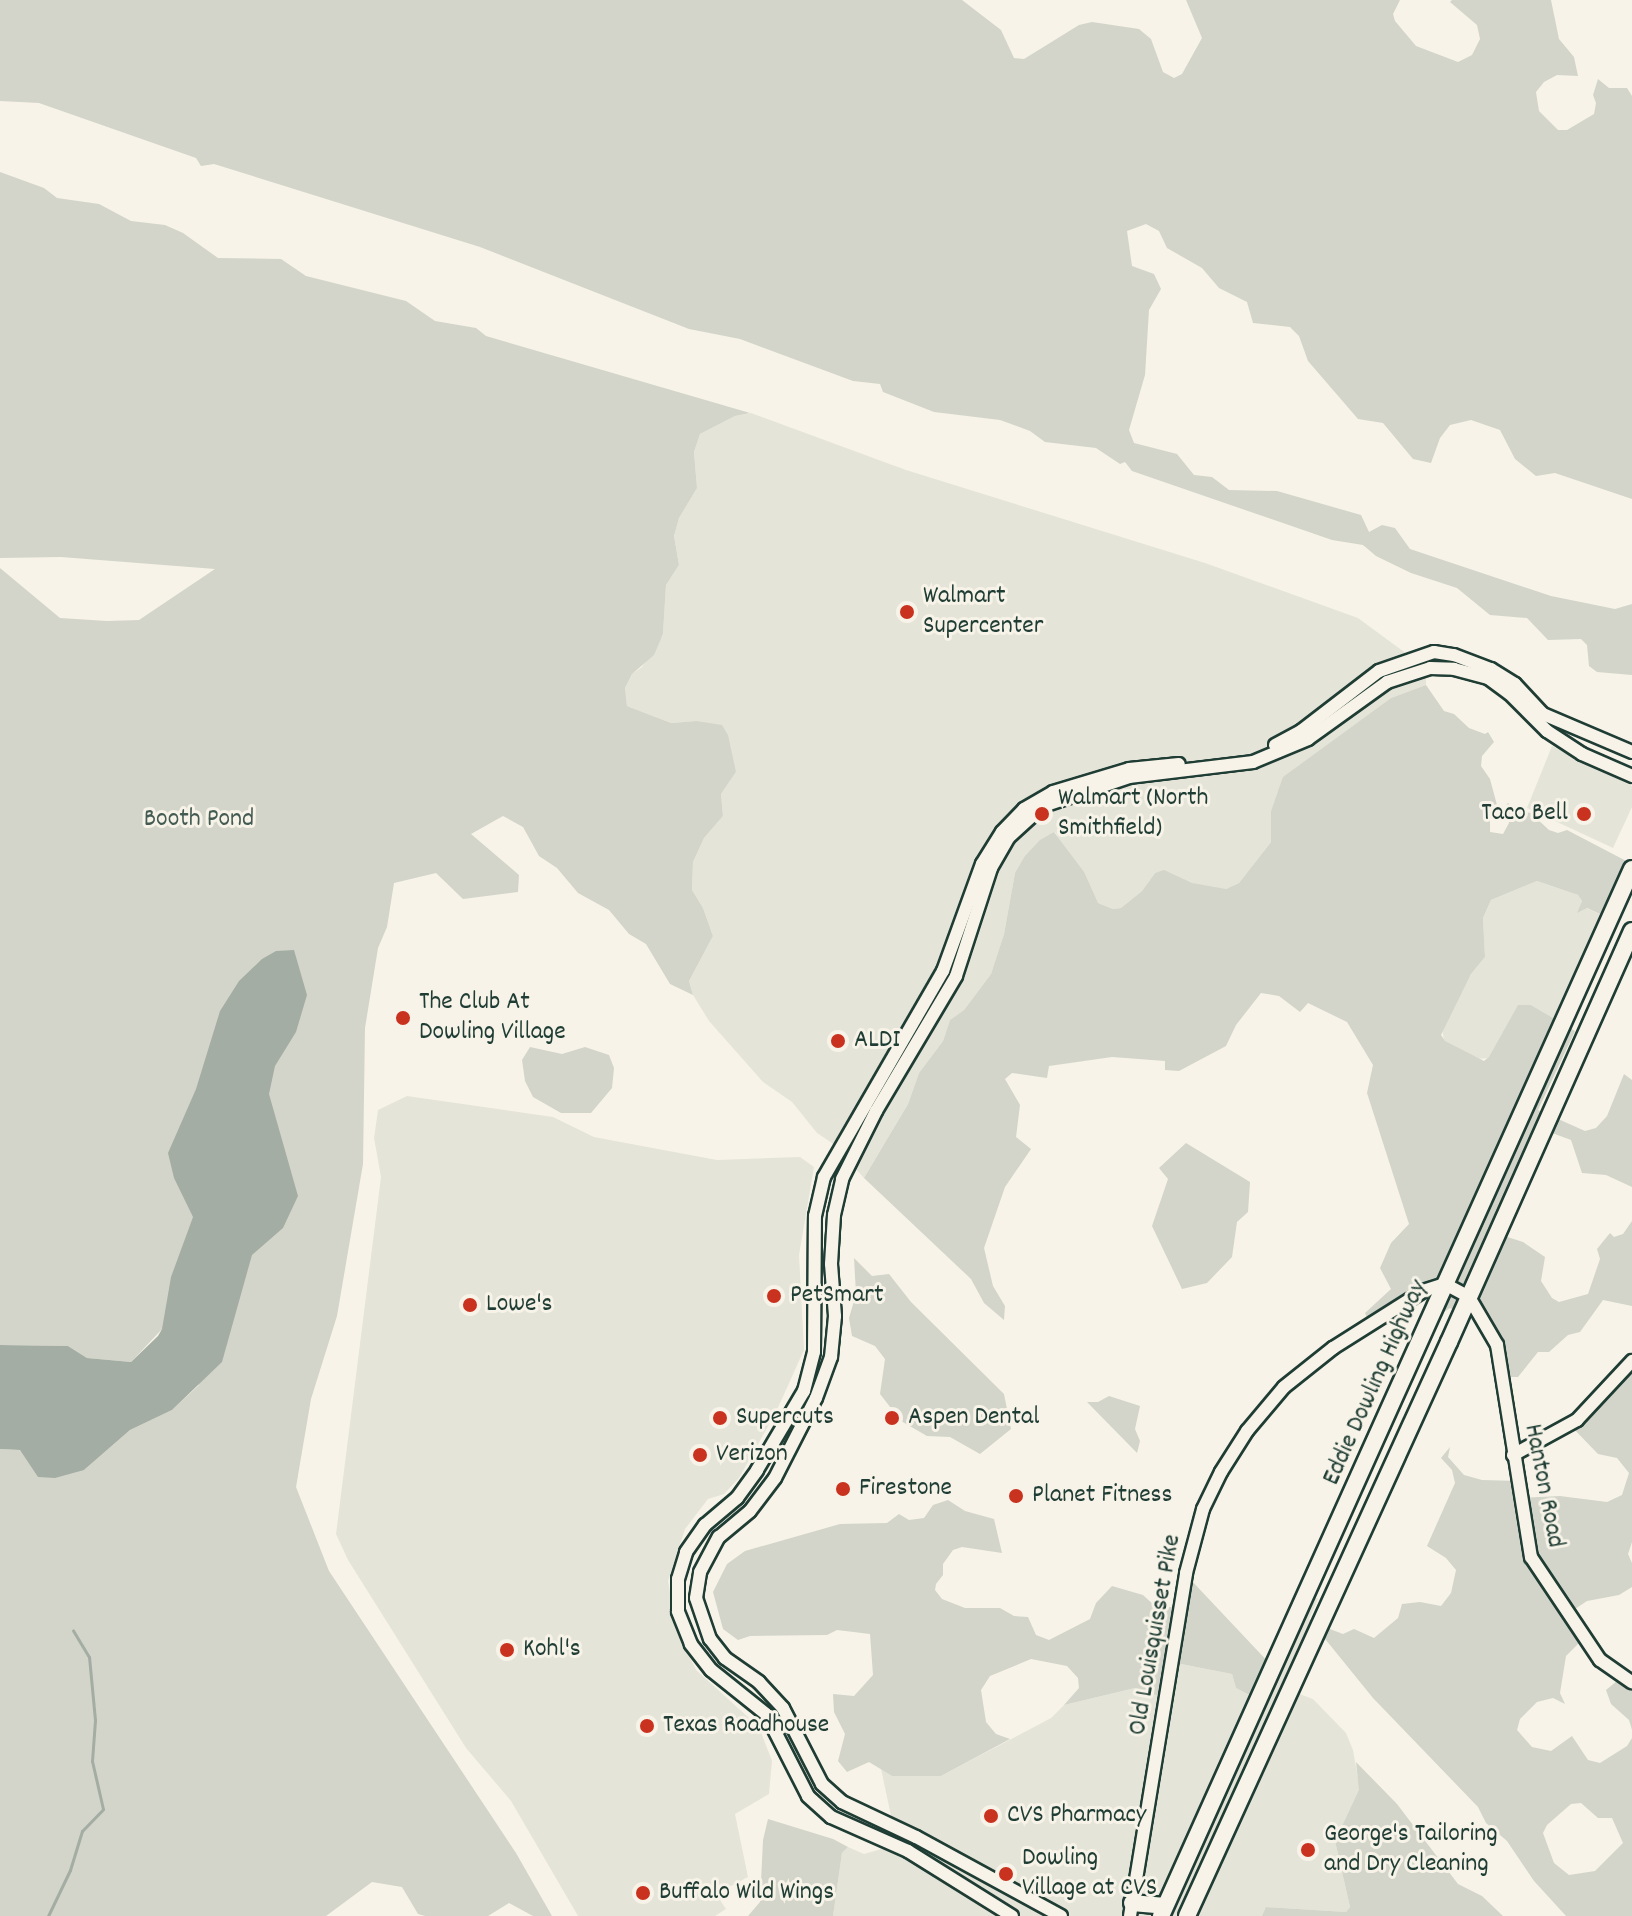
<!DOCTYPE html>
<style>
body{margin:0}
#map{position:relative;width:1632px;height:1916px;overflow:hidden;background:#f7f3e8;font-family:Dekko,sans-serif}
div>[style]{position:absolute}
.built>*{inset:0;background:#e5e4d9}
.green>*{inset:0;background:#d3d5ca}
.water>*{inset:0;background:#a4ada3}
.stream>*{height:3px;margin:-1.5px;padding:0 1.5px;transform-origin:1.5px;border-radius:1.5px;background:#a4ada3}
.roads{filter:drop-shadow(2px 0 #1f3d34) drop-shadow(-2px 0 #1f3d34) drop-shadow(0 2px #1f3d34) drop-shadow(0 -2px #1f3d34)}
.minor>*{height:12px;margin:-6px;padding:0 6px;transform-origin:6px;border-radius:6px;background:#f7f3e8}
.major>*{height:16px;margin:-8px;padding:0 8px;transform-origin:8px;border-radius:8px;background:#f7f3e8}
.dots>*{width:22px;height:22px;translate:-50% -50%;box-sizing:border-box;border:4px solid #f7f3e8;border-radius:50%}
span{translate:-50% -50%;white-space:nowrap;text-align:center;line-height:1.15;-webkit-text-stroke:6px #f7f3e8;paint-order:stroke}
.poi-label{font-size:26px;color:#1f3d34}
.left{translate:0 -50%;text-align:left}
.right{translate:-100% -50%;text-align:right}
.park-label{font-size:26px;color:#435b52}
.street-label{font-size:26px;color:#1f3d34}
</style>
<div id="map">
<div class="built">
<i style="clip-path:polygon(751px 413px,906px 470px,1205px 563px,1358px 618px,1411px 657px,1423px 659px,1426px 679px,1426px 685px,1391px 698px,1284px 777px,1271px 811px,1271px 842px,1239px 883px,1226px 889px,1212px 889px,1155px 873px,1142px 891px,1121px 908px,1113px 909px,1098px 903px,1055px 832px,1015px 873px,1004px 934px,991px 974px,964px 1010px,950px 1020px,943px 1041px,919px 1073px,908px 1104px,864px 1178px,832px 1143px,817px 1133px,792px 1102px,763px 1082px,709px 1021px,693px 995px,689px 981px,713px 936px,703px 908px,692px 890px,693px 862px,704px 838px,723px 816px,721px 794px,736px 772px,696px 721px,671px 723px,627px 706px,625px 688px,632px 674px,642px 667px,663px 635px,666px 585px,679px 565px,674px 536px,679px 518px,697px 488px,694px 452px,700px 434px,735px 416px)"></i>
<i style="clip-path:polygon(1552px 746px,1632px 786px,1632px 807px,1613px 848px,1527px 808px)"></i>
<i style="clip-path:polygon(1537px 881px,1578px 895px,1582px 901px,1578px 912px,1586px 908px,1611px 919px,1561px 1023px,1531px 1005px,1489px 1058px,1476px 1059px,1444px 1041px,1442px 1027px,1471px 974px,1485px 957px,1483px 918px,1491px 900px)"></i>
<i style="clip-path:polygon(407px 1096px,553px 1117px,594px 1137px,717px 1160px,800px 1157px,814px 1167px,799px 1255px,804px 1350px,776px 1412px,739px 1478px,724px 1494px,708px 1499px,685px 1529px,668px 1581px,677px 1631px,696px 1670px,759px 1727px,772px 1761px,769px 1794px,735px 1814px,748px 1877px,716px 1894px,726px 1909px,715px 1916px,578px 1916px,511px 1801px,466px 1748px,348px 1560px,336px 1534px,381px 1177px,374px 1138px,378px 1110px)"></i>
<i style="clip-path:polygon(1310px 1594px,1318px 1599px,1309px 1619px,1319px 1626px,1291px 1691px,1313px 1699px,1346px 1733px,1353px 1750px,1360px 1790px,1335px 1841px,1350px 1907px,1346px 1912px,1267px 1907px,1262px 1916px,833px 1916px,842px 1853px,848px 1847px,864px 1854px,888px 1847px,893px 1825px,881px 1769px,892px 1776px,941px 1776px,1051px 1718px,1064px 1705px,1135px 1688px,1151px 1694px,1176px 1663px,1232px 1674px,1236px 1688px,1259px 1700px)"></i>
</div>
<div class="green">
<i style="clip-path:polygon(0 0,962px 0,1001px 30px,1014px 58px,1024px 59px,1079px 25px,1092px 22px,1139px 29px,1151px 39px,1163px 72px,1174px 78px,1182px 74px,1202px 38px,1186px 0,1400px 0,1393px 14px,1395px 21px,1416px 46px,1458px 62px,1472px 55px,1480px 39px,1477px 25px,1450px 2px,1452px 0,1551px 0,1559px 39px,1574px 57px,1578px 76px,1557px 75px,1544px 82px,1536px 92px,1539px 111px,1558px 130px,1567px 130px,1594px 114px,1596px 103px,1593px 95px,1598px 79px,1609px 88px,1627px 88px,1632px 96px,1632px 499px,1555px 473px,1536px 476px,1515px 459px,1500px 430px,1471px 420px,1450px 425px,1440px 438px,1431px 463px,1413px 459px,1383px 423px,1358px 419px,1308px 361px,1299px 336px,1290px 327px,1253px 323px,1247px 302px,1219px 288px,1202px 268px,1167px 248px,1159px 231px,1146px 224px,1127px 231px,1132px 266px,1154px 274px,1161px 289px,1149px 310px,1145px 375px,1129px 430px,1134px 443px,1177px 454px,1194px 475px,1212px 477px,1229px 490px,1277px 491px,1361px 515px,1369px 532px,1382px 525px,1395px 528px,1410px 549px,1551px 596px,1615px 609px,1632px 604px,1632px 675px,1597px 672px,1589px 666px,1587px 645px,1581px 639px,1548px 640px,1527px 618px,1490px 615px,1457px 588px,1411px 573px,1376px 556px,1363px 545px,1332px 540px,1132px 471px,1125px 462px,1120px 464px,1096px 448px,1045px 442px,1030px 431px,1000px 420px,934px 412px,883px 392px,880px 384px,853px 381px,740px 339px,689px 329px,480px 247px,214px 164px,201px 166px,196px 158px,39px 103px,0 101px)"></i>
<i style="clip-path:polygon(0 172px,44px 188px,57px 198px,99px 204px,131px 221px,165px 225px,183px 233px,218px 258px,281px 259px,306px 276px,406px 301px,435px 321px,476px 328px,486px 336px,750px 413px,735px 416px,700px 434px,694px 452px,697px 488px,679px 518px,674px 536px,679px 565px,666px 585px,663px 634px,654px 655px,632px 674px,625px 688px,627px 706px,671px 723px,696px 721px,722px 725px,728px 735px,736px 772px,721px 794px,723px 816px,704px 838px,693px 862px,692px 890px,703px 908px,713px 936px,689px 981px,693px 995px,670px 984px,646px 944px,629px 934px,609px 910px,578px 893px,557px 868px,539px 856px,523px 827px,503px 816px,471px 834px,519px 875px,518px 892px,463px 899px,436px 873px,394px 883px,387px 927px,378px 948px,365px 1028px,363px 1164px,337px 1316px,311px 1399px,296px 1487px,329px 1571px,516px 1853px,552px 1916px,533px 1916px,509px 1903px,488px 1916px,425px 1916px,418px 1914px,402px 1887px,372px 1882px,326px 1916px,0 1916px,0 1449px,19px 1450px,84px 1470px,130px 1430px,172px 1410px,199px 1385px,164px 1327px,131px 1362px,87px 1358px,68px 1346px,0 1345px,0 568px,60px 618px,107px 621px,139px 620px,215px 569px,61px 557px,0 558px)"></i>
<i style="clip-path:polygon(1426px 685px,1444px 711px,1454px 714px,1469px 728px,1485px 734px,1488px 732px,1494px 742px,1482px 756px,1481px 766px,1490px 779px,1497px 805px,1490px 817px,1490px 832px,1503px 834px,1509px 823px,1505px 807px,1508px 803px,1521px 812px,1533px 813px,1531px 819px,1535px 817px,1549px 830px,1558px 833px,1567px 830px,1632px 864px,1611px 919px,1587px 908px,1577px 913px,1582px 901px,1578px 895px,1537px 881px,1491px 900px,1483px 918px,1485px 957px,1471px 974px,1441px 1035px,1445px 1041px,1484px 1061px,1489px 1057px,1518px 1005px,1531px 1005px,1575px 1031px,1538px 1110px,1585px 1131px,1596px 1128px,1607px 1116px,1624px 1074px,1632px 1080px,1632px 1187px,1606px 1175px,1582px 1173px,1571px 1140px,1544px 1130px,1498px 1234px,1523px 1242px,1545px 1257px,1541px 1281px,1552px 1298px,1559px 1302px,1588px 1294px,1600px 1259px,1597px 1249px,1610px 1233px,1614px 1237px,1623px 1234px,1632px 1221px,1632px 1306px,1603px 1300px,1580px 1332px,1568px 1335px,1549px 1352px,1538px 1352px,1518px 1377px,1509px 1377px,1495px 1330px,1473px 1298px,1459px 1312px,1450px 1308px,1432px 1320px,1444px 1273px,1403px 1307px,1370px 1324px,1365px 1313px,1391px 1289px,1380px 1268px,1391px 1243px,1409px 1224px,1367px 1093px,1373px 1065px,1347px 1022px,1308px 1003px,1300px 1012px,1279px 996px,1261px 993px,1236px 1025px,1226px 1046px,1179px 1071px,1165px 1070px,1165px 1061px,1112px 1057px,1049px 1066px,1047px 1078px,1012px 1073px,1005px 1079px,1020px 1105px,1016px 1137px,1031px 1149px,1005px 1187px,984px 1248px,993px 1286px,1005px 1306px,1004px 1320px,984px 1303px,971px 1279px,864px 1178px,908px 1104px,919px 1073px,943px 1041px,950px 1020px,964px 1010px,991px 974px,1004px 934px,1015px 873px,1025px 856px,1040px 840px,1054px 832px,1084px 872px,1098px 903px,1113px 909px,1121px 908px,1142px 891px,1155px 873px,1164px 870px,1192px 883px,1226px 889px,1239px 883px,1271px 842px,1271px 811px,1283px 777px,1391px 698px)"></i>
<i style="clip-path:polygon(530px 1047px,562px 1054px,585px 1047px,609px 1055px,614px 1068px,612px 1088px,591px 1113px,561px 1113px,533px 1097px,525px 1081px,522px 1060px)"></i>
<i style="clip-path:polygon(1186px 1143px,1250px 1182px,1248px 1212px,1237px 1222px,1232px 1257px,1207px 1283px,1182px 1289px,1152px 1226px,1168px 1179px,1159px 1168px)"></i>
<i style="clip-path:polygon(854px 1258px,872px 1276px,889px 1274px,911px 1302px,1004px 1394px,1011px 1429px,980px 1454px,950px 1437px,927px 1436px,901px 1421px,880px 1394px,885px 1359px,875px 1346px,852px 1336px,849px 1318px,856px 1294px)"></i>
<i style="clip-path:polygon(evenodd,1632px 1361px,1632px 1542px,1628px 1554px,1632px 1563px,1632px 1587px,1619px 1595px,1587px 1601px,1572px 1611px,1586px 1636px,1566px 1656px,1560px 1693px,1565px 1704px,1553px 1698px,1537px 1702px,1520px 1719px,1517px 1730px,1532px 1747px,1551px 1751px,1572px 1736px,1588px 1760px,1600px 1763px,1627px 1746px,1632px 1738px,1632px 1916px,1566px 1916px,1534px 1881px,1507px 1841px,1486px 1823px,1478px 1807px,1373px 1698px,1317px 1629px,1322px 1626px,1343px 1634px,1354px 1629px,1374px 1638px,1398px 1618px,1402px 1604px,1420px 1602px,1441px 1606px,1451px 1593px,1456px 1570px,1446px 1558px,1427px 1546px,1455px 1483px,1452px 1470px,1441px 1458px,1450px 1447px,1448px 1457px,1464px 1475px,1482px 1480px,1519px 1481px,1521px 1498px,1560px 1496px,1607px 1502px,1622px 1495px,1629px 1473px,1617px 1458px,1598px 1454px,1571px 1426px,1632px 1361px,1581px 1803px,1598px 1818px,1612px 1818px,1623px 1843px,1595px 1871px,1569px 1875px,1554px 1863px,1543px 1833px,1547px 1825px,1571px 1804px,1581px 1803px)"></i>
<i style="clip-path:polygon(1109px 1396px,1140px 1406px,1135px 1429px,1140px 1441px,1137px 1453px,1087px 1402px,1098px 1402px)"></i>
<i style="clip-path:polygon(948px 1500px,965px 1511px,994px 1519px,1002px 1553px,962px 1547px,953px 1550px,943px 1564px,943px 1575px,936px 1584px,935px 1590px,942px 1599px,965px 1608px,1000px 1608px,1014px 1616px,1028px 1617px,1036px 1635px,1049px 1640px,1090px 1619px,1096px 1603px,1112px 1586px,1143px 1595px,1155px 1606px,1182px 1608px,1189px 1578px,1274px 1668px,1259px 1700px,1236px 1688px,1232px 1674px,1176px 1663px,1165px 1698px,1135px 1688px,1064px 1705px,1079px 1688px,1078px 1678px,1067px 1666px,1031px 1659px,990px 1676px,981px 1690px,986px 1722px,996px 1734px,1010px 1739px,941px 1776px,892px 1776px,869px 1762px,847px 1772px,838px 1761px,845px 1734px,834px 1712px,833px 1694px,854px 1696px,873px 1675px,870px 1634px,837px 1630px,827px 1635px,750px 1636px,738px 1640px,723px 1629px,713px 1592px,727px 1564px,745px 1551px,840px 1524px,887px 1523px,899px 1514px,909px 1520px,924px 1518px,933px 1505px)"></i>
<i style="clip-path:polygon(1623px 1676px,1632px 1681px,1632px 1730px,1629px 1720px,1611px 1704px,1606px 1690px)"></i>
<i style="clip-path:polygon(1356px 1762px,1397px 1804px,1458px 1884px,1482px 1896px,1503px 1916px,1262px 1916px,1266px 1907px,1346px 1912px,1350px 1907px,1335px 1841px,1359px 1790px)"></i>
<i style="clip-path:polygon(768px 1819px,833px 1839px,848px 1847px,842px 1853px,833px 1916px,748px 1916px,760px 1902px,763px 1840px)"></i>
</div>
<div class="water">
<i style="clip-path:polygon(294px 950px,307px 995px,296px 1032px,275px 1066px,269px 1094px,298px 1196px,283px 1228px,252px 1255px,222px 1362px,172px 1410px,130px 1430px,84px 1470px,55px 1478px,38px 1477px,20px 1450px,0 1449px,0 1345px,68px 1346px,87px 1358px,131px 1362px,158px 1336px,162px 1329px,171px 1277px,193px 1217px,174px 1178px,168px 1153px,196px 1089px,220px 1011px,239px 981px,262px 959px,276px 951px)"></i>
</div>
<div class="stream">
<i style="left:48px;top:1916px;width:51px;rotate:-64.4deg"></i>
<i style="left:70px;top:1870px;width:41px;rotate:-72.9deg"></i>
<i style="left:82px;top:1831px;width:30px;rotate:-46deg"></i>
<i style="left:103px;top:1809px;width:49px;rotate:-102.9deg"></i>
<i style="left:92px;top:1761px;width:41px;rotate:-85.8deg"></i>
<i style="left:95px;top:1720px;width:63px;rotate:-95.4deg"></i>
<i style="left:89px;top:1657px;width:31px;rotate:-121deg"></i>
</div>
<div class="roads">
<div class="minor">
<i style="left:1275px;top:745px;width:30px;rotate:-28deg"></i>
<i style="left:1301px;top:731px;width:98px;rotate:-37.6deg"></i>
<i style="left:1379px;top:671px;width:58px;rotate:-19.1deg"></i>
<i style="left:1434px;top:652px;width:20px;rotate:9deg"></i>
<i style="left:1454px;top:655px;width:40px;rotate:21deg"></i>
<i style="left:1491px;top:669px;width:28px;rotate:32deg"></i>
<i style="left:1515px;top:684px;width:41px;rotate:47deg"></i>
<i style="left:1543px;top:714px;width:97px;rotate:23.1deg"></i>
<i style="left:1513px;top:1455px;width:73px;rotate:-28.7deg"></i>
<i style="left:1577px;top:1420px;width:81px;rotate:-47deg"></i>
<i style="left:1012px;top:1916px;width:123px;rotate:-148deg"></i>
<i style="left:908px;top:1851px;width:84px;rotate:-156.2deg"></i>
<i style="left:831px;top:1817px;width:31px;rotate:-138deg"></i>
<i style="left:808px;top:1796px;width:92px;rotate:-117.1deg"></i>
<i style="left:766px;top:1714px;width:70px;rotate:-141.3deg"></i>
<i style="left:711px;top:1670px;width:33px;rotate:-128deg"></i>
<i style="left:691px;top:1644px;width:35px;rotate:-112deg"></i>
<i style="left:678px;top:1611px;width:32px;rotate:-90deg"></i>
<i style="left:678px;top:1579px;width:28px;rotate:-73deg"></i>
<i style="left:686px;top:1552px;width:33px;rotate:-55deg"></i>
<i style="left:705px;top:1525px;width:42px;rotate:-40.2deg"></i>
<i style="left:737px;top:1498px;width:34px;rotate:-54deg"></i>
<i style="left:757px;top:1470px;width:92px;rotate:-59.3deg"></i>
<i style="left:804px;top:1391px;width:40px;rotate:-75.6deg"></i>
<i style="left:814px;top:1352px;width:136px;rotate:-89.6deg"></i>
<i style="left:815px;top:1216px;width:40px;rotate:-77deg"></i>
<i style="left:824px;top:1177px;width:238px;rotate:-60deg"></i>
<i style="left:943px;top:971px;width:114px;rotate:-70deg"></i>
<i style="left:982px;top:864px;width:38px;rotate:-58deg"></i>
<i style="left:1002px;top:832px;width:32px;rotate:-46deg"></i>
<i style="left:1024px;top:809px;width:34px;rotate:-30deg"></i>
<i style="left:1053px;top:792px;width:79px;rotate:-16.8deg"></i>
<i style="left:1129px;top:769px;width:50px;rotate:-5.7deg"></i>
<i style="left:1061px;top:1916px;width:165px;rotate:-151.4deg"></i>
<i style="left:916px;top:1837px;width:82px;rotate:-154.7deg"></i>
<i style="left:842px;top:1802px;width:27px;rotate:-138deg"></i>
<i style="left:822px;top:1784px;width:85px;rotate:-117.2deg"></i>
<i style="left:783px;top:1708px;width:35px;rotate:-133deg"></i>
<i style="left:759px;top:1682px;width:42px;rotate:-144.8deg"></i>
<i style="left:725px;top:1658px;width:24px;rotate:-128deg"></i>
<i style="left:710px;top:1639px;width:43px;rotate:-108.9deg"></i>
<i style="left:696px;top:1598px;width:26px;rotate:-81deg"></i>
<i style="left:700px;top:1572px;width:40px;rotate:-62deg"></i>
<i style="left:719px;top:1537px;width:40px;rotate:-40deg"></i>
<i style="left:750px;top:1511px;width:41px;rotate:-52.9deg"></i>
<i style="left:775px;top:1478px;width:90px;rotate:-62.9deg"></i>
<i style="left:816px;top:1398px;width:44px;rotate:-69.9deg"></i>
<i style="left:831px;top:1357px;width:41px;rotate:-84.4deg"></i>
<i style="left:835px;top:1316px;width:52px;rotate:-94.4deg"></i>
<i style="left:831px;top:1264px;width:49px;rotate:-86.5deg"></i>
<i style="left:834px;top:1215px;width:37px;rotate:-77deg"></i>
<i style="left:842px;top:1179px;width:76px;rotate:-63.4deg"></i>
<i style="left:876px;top:1111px;width:157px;rotate:-59.3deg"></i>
<i style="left:956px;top:976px;width:114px;rotate:-72deg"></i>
<i style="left:991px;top:868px;width:36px;rotate:-60deg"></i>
<i style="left:1009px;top:837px;width:46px;rotate:-42.4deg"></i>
<i style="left:1043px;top:806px;width:91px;rotate:-18.6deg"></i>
<i style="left:1129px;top:777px;width:125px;rotate:-6.9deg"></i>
<i style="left:1253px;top:762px;width:60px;rotate:-22.7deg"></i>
<i style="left:1308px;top:739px;width:97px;rotate:-35.8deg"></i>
<i style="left:1387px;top:682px;width:45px;rotate:-18deg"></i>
<i style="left:1430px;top:668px;width:24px;rotate:2deg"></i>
<i style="left:1454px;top:669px;width:35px;rotate:15deg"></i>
<i style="left:1488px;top:678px;width:26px;rotate:36deg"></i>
<i style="left:1509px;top:693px;width:54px;rotate:45deg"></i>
<i style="left:1547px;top:731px;width:42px;rotate:33.3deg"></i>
<i style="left:1582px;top:754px;width:55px;rotate:23.7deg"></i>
<i style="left:1130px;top:1916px;width:348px;rotate:-80.7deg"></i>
<i style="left:1186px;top:1573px;width:66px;rotate:-75.1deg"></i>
<i style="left:1203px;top:1509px;width:41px;rotate:-64.1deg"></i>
<i style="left:1221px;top:1472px;width:49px;rotate:-57.6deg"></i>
<i style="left:1247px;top:1431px;width:57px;rotate:-49.9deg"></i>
<i style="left:1284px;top:1387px;width:63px;rotate:-38.5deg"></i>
<i style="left:1333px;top:1348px;width:107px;rotate:-32.3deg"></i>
<i style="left:1423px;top:1291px;width:23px;rotate:-18deg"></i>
<i style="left:1445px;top:1284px;width:27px;rotate:28deg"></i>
<i style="left:1469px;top:1297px;width:56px;rotate:59.7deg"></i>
<i style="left:1497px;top:1345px;width:215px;rotate:80.9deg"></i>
<i style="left:1531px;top:1557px;width:124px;rotate:56.2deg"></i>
<i style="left:1600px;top:1660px;width:39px;rotate:35deg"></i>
</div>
<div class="major">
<i style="left:1132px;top:1903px;width:33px;rotate:5deg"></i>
<i style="left:1161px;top:1916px;width:1148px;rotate:-65.78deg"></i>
<i style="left:1187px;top:1916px;width:631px;rotate:-65.47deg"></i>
<i style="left:1449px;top:1342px;width:450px;rotate:-66deg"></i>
</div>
</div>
<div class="dots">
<i style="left:907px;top:612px;background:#c8321e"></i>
<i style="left:1042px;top:814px;background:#c8321e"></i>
<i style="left:1584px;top:814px;background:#c8321e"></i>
<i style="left:403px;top:1018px;background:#c8321e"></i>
<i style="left:838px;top:1041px;background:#c8321e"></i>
<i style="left:774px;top:1296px;background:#c8321e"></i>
<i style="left:470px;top:1305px;background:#c8321e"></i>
<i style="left:720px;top:1418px;background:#c8321e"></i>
<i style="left:892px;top:1418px;background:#c8321e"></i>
<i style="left:700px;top:1455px;background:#c8321e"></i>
<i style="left:843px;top:1489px;background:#c8321e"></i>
<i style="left:1016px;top:1496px;background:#c8321e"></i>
<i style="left:507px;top:1650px;background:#c8321e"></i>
<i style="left:647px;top:1726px;background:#c8321e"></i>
<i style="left:991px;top:1816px;background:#c8321e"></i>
<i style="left:1308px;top:1850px;background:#c8321e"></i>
<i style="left:1006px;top:1874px;background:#c8321e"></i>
<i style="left:643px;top:1893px;background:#c8321e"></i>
</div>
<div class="poi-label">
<span class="left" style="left:923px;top:612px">Walmart<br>Supercenter</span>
<span class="left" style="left:1058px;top:814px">Walmart (North<br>Smithfield)</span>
<span class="right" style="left:1568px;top:814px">Taco Bell</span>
<span class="left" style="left:419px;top:1018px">The Club At<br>Dowling Village</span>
<span class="left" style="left:854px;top:1041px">ALDI</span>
<span class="left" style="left:790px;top:1296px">PetSmart</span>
<span class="left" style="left:486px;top:1305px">Lowe's</span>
<span class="left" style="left:736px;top:1418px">Supercuts</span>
<span class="left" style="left:908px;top:1418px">Aspen Dental</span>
<span class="left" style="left:716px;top:1455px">Verizon</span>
<span class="left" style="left:859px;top:1489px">Firestone</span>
<span class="left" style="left:1032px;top:1496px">Planet Fitness</span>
<span class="left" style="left:523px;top:1650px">Kohl's</span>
<span class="left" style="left:663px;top:1726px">Texas Roadhouse</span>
<span class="left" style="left:1007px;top:1816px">CVS Pharmacy</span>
<span class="left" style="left:1324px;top:1850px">George's Tailoring<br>and Dry Cleaning</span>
<span class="left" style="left:1022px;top:1874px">Dowling<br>Village at CVS</span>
<span class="left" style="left:659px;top:1893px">Buffalo Wild Wings</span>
</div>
<div class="park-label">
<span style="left:199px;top:820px">Booth Pond</span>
</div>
<div class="street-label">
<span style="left:1376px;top:1383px;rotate:-66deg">Eddie Dowling Highway</span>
<span style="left:1543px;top:1486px;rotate:79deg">Hanton Road</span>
<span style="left:1156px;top:1635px;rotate:-80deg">Old Louisquisset Pike</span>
</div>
</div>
